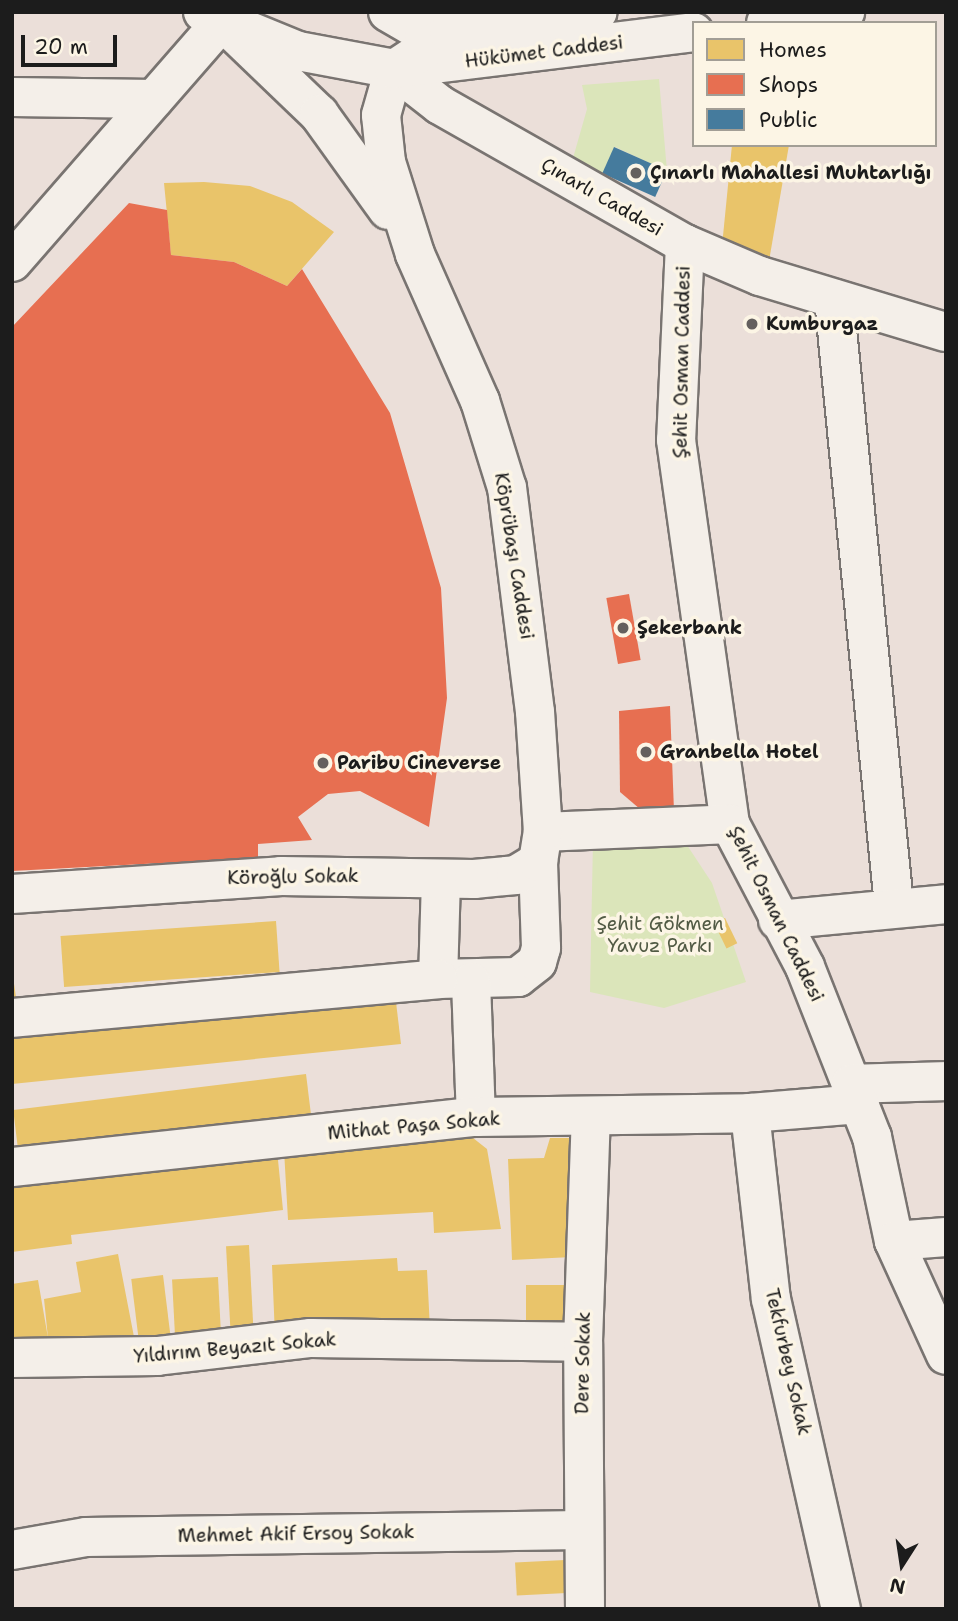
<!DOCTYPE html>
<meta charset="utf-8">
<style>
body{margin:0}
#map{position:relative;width:958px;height:1621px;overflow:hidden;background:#ebdfd9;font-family:"Shantell Sans",sans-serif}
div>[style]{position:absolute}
.green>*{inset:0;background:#dbe5ba}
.homes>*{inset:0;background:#e9c46a;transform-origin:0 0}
.shops>*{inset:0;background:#e76f51;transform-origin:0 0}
.public>*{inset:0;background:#457b9d;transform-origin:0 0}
.roads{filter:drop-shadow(2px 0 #797471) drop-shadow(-2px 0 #797471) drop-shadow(0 2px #797471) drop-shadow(0 -2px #797471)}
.minor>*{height:38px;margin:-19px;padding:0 19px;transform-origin:19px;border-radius:19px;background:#f4efe9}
.major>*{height:38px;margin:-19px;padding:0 19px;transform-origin:19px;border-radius:19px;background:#f4efe9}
.dots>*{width:19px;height:19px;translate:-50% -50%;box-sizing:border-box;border:4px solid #fcf5e5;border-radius:50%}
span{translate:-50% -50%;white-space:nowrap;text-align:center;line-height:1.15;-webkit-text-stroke:7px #fcf5e5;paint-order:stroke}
.street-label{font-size:19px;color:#1c1c1c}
.poi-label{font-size:19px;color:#1c1c1c;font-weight:700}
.left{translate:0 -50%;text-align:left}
.park-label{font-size:19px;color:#515a44}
.frame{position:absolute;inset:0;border:14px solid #1c1c1c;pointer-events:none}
.legend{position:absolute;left:692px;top:21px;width:245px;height:126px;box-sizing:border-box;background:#fcf5e5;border:2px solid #a29e95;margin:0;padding:9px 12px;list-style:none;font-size:21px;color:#1c1c1c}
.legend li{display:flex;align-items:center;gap:14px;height:35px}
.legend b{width:35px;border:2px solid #a29e95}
.north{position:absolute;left:867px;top:1530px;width:70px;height:70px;-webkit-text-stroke:5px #fcf5e5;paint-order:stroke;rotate:192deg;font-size:19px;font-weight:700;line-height:28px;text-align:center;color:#1c1c1c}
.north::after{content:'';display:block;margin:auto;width:24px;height:32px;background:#1c1c1c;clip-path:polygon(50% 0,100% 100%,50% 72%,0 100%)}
.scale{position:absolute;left:21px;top:35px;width:96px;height:32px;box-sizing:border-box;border:4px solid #1c1c1c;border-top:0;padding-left:9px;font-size:21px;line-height:24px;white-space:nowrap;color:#1c1c1c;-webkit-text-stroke:5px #fcf5e5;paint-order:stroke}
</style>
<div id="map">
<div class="green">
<i style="clip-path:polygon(659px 79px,667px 171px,615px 147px,604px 174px,573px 158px,587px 109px,582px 85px)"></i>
<i style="clip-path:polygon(681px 836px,712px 883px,746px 982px,664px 1008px,590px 992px,593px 840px)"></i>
</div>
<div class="homes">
<i style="clip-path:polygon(732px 145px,789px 145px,769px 261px,722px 246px)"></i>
<i style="clip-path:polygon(204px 182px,250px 186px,292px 202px,334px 232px,287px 286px,234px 262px,171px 255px,164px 183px)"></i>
<i style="left:725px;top:918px;width:28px;height:12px;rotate:64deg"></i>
<i style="left:276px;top:921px;width:51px;height:216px;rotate:86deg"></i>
<i style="clip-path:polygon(12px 970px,17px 1004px,12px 1005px)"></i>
<i style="clip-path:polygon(396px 1002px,401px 1044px,12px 1084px,12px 1028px)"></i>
<i style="left:306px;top:1074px;width:51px;height:295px;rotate:83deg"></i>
<i style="clip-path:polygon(468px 1134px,487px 1149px,501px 1229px,434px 1233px,433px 1212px,288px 1220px,284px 1150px)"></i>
<i style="clip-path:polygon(550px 1138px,580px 1138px,572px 1257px,512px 1260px,508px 1159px,544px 1158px)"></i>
<i style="clip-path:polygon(277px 1150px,283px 1210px,71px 1235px,72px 1244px,12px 1252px,12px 1178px)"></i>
<i style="left:249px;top:1245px;width:88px;height:23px;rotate:87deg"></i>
<i style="clip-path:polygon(118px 1254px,135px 1342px,12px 1357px,12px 1284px,38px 1280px,48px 1338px,44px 1299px,81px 1292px,76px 1262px)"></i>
<i style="clip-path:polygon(397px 1258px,398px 1271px,427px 1270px,430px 1329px,275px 1336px,272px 1265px)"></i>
<i style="left:163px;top:1275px;width:62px;height:32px;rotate:83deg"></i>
<i style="left:218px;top:1277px;width:56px;height:46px;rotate:87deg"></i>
<i style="left:526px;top:1285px;width:39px;height:39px"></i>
<i style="left:565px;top:1560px;width:33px;height:50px;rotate:87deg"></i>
</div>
<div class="shops">
<i style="clip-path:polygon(129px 203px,167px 210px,171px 255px,234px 262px,287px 286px,302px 269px,390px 413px,441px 588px,447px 698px,429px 827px,360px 791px,328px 794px,298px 817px,312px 840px,258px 844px,258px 858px,12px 871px,12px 327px)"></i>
<i style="left:629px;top:594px;width:67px;height:23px;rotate:80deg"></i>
<i style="clip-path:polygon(670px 706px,674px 811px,647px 815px,620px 792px,619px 711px)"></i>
</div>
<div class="public">
<i style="left:614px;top:147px;width:58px;height:29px;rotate:24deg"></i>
</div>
<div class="roads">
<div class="minor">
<i style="left:388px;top:12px;width:42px;rotate:30.3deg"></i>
<i style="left:424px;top:33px;width:25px"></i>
<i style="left:224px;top:23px;width:132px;rotate:43.8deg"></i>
<i style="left:319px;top:114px;width:118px;rotate:54.3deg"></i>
<i style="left:12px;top:97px;width:142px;rotate:0.8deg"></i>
<i style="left:685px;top:244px;width:196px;rotate:92.6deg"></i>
<i style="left:676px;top:440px;width:388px;rotate:82deg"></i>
<i style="left:730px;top:824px;width:161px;rotate:62.3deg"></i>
<i style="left:805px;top:967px;width:183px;rotate:68.5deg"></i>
<i style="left:872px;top:1137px;width:106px;rotate:78.1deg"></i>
<i style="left:894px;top:1241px;width:125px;rotate:65.5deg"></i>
<i style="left:12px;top:262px;width:332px;rotate:-48.9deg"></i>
<i style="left:834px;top:299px;width:610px;rotate:84.35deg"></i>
<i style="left:543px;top:832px;width:187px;rotate:-2.4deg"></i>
<i style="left:441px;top:879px;width:100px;rotate:91.7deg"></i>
<i style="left:438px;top:979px;width:80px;rotate:-1.4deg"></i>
<i style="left:518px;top:977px;width:24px;rotate:-38deg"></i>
<i style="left:537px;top:962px;width:15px;rotate:-74deg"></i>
<i style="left:541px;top:948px;width:86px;rotate:-92deg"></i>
<i style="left:12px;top:894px;width:270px;rotate:-3.8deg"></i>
<i style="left:281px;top:876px;width:193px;rotate:0.9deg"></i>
<i style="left:474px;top:879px;width:42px;rotate:-5.4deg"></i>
<i style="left:516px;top:875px;width:26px;rotate:-31deg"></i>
<i style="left:538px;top:862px;width:30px;rotate:-81deg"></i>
<i style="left:543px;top:832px;width:120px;rotate:-93.8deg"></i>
<i style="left:535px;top:712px;width:226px;rotate:-97.1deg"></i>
<i style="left:507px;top:488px;width:91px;rotate:-107.2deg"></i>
<i style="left:480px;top:401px;width:161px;rotate:-113.9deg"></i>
<i style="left:415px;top:254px;width:96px;rotate:-107.5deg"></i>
<i style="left:386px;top:162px;width:47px;rotate:-96.1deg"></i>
<i style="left:381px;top:115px;width:48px;rotate:-74.2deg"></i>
<i style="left:394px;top:69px;width:58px;rotate:38deg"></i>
<i style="left:440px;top:105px;width:282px;rotate:29.6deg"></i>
<i style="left:685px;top:244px;width:82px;rotate:23.1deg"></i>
<i style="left:760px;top:276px;width:194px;rotate:16.8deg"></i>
<i style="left:778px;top:920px;width:169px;rotate:-5.4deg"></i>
<i style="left:471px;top:982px;width:135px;rotate:87.9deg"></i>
<i style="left:12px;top:1018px;width:428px;rotate:-5.2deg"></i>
<i style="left:851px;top:1084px;width:95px;rotate:-1.8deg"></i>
<i style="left:750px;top:1113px;width:187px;rotate:83.6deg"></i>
<i style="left:771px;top:1299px;width:318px;rotate:77.3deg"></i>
<i style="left:12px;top:1167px;width:467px;rotate:-6.2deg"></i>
<i style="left:476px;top:1117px;width:274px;rotate:-0.8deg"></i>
<i style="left:750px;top:1113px;width:110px;rotate:-4.7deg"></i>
<i style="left:894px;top:1241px;width:52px;rotate:-4.4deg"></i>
<i style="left:12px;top:1358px;width:145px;rotate:-0.8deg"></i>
<i style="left:157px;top:1356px;width:155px;rotate:-6.7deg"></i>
<i style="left:311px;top:1338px;width:272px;rotate:0.8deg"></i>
<i style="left:12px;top:1550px;width:75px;rotate:-10deg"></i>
<i style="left:86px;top:1537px;width:495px;rotate:-0.8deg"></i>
<i style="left:585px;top:1609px;width:267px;rotate:-90.4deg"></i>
<i style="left:583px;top:1342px;width:224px;rotate:-88deg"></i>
</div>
<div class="major">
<i style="left:203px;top:12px;width:103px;rotate:22.3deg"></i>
<i style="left:298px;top:51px;width:98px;rotate:10.6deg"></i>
<i style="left:394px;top:69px;width:302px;rotate:-7deg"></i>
<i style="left:766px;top:23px;width:80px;rotate:-7.9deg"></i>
<i style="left:396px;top:68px;width:64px;rotate:-33.4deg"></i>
<i style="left:449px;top:33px;width:150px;rotate:-8deg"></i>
</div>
</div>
<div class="dots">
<i style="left:636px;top:173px;background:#64605e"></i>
<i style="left:752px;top:324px;background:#64605e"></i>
<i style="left:623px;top:628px;background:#64605e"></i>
<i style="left:646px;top:752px;background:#64605e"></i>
<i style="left:323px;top:763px;background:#64605e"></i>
</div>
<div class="street-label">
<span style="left:544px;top:52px;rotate:-7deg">Hükümet Caddesi</span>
<span style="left:602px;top:197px;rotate:30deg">Çınarlı Caddesi</span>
<span style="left:682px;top:362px;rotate:-89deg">Şehit Osman Caddesi</span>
<span style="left:514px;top:556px;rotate:81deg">Köprübaşı Caddesi</span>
<span style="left:293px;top:877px;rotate:-1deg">Köroğlu Sokak</span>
<span style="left:776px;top:914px;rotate:64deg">Şehit Osman Caddesi</span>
<span style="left:414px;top:1126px;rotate:-5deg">Mithat Paşa Sokak</span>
<span style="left:235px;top:1348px;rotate:-5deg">Yıldırım Beyazıt Sokak</span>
<span style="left:788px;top:1362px;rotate:77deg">Tekfurbey Sokak</span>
<span style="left:583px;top:1363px;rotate:-89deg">Dere Sokak</span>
<span style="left:296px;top:1534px;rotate:-1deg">Mehmet Akif Ersoy Sokak</span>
</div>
<div class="poi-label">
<span class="left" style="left:650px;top:173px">Çınarlı Mahallesi Muhtarlığı</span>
<span class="left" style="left:766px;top:324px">Kumburgaz</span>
<span class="left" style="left:637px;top:628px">Şekerbank</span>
<span class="left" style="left:660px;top:752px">Granbella Hotel</span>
<span class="left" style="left:337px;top:763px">Paribu Cineverse</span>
</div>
<div class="park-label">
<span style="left:660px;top:935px">Şehit Gökmen<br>Yavuz Parkı</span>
</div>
<div class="frame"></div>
<ul class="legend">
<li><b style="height:19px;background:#e9c46a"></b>Homes</li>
<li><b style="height:19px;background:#e76f51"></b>Shops</li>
<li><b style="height:19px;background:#457b9d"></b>Public</li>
</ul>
<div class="north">N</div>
<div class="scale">20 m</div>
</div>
